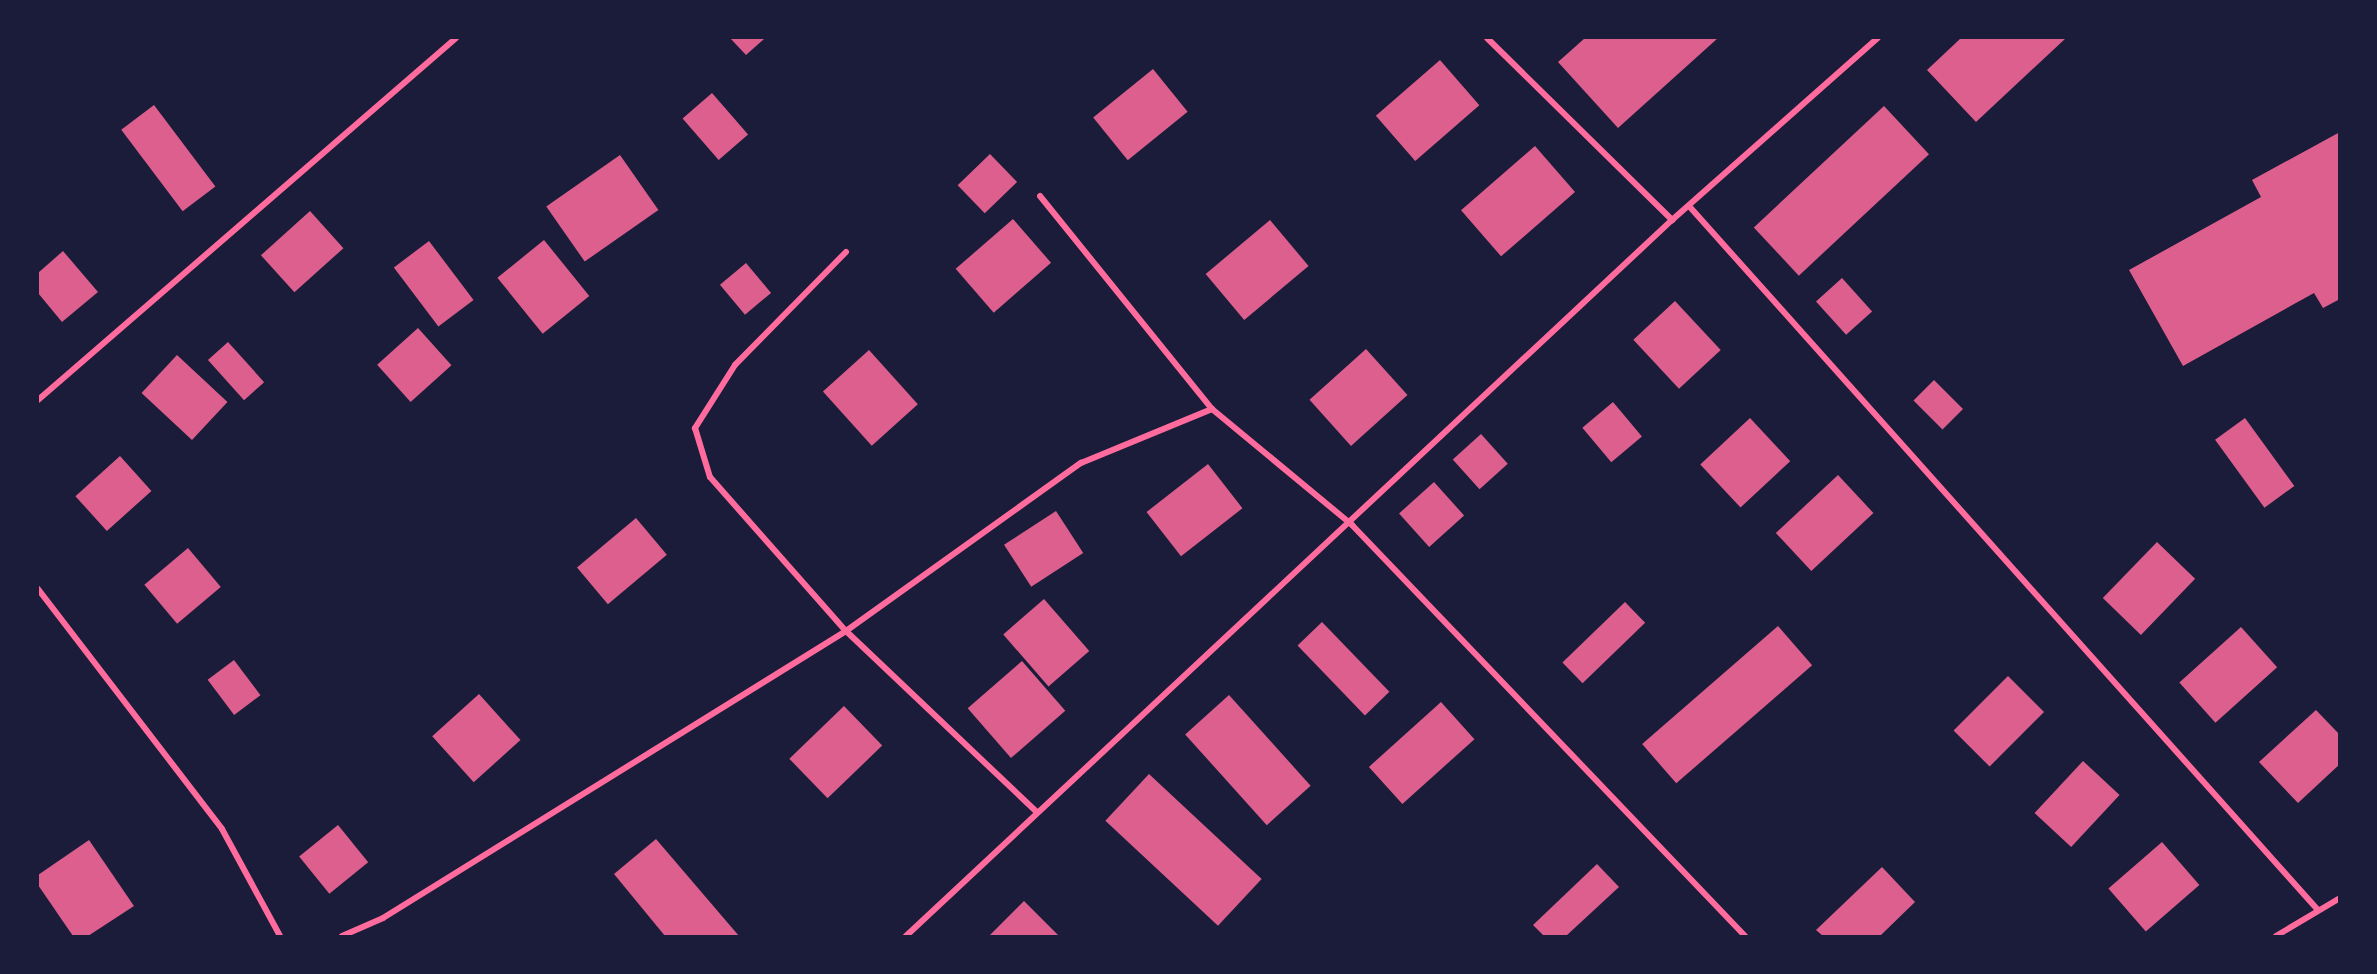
<!DOCTYPE html>
<style>
body{margin:0}
#map{position:relative;width:2377px;height:974px;overflow:hidden;background:#1b1b3a;font-family:Mulish,sans-serif}
div>[style]{position:absolute}
.building>*{inset:0;background:#dd5f8e;transform-origin:0 0}
.minor>*{height:6px;margin:-3px;padding:0 3px;transform-origin:3px;border-radius:3px;background:#ff6b9d}
span{translate:-50% -50%;white-space:nowrap;text-align:center;line-height:1.15;-webkit-text-stroke:5px #1b1b3a;paint-order:stroke}
.frame{position:absolute;inset:0;border:39px solid #1b1b3a;pointer-events:none}
</style>
<div id="map">
<div class="building">
<i style="clip-path:polygon(730px 38px,765px 38px,746px 55px)"></i>
<i style="clip-path:polygon(1585px 38px,1718px 38px,1618px 128px,1558px 62px)"></i>
<i style="clip-path:polygon(1961px 38px,2066px 38px,1976px 122px,1927px 70px)"></i>
<i style="left:1440px;top:60px;width:60px;height:85px;rotate:49deg"></i>
<i style="left:1153px;top:69px;width:55px;height:77px;rotate:51deg"></i>
<i style="left:712px;top:93px;width:55px;height:39px;rotate:49deg"></i>
<i style="left:154px;top:105px;width:102px;height:41px;rotate:53deg"></i>
<i style="left:1884px;top:106px;width:66px;height:178px;rotate:47deg"></i>
<i style="clip-path:polygon(2340px 132px,2340px 299px,2323px 308px,2314px 293px,2183px 366px,2129px 270px,2261px 197px,2252px 180px)"></i>
<i style="left:1535px;top:146px;width:61px;height:98px;rotate:49deg"></i>
<i style="left:990px;top:154px;width:39px;height:45px;rotate:46deg"></i>
<i style="left:620px;top:155px;width:67px;height:90px;rotate:55deg"></i>
<i style="left:310px;top:211px;width:50px;height:66px;rotate:48deg"></i>
<i style="left:1013px;top:219px;width:58px;height:76px;rotate:49deg"></i>
<i style="left:1270px;top:220px;width:60px;height:84px;rotate:50deg"></i>
<i style="left:544px;top:240px;width:72px;height:60px;rotate:51deg"></i>
<i style="left:429px;top:241px;width:74px;height:44px;rotate:53deg"></i>
<i style="clip-path:polygon(63px 251px,98px 292px,62px 322px,38px 293px,38px 273px)"></i>
<i style="left:746px;top:263px;width:39px;height:34px;rotate:50deg"></i>
<i style="left:1842px;top:278px;width:45px;height:35px;rotate:48deg"></i>
<i style="left:1675px;top:301px;width:67px;height:57px;rotate:47deg"></i>
<i style="left:418px;top:328px;width:50px;height:55px;rotate:48deg"></i>
<i style="left:228px;top:342px;width:54px;height:27px;rotate:48deg"></i>
<i style="left:1366px;top:349px;width:62px;height:76px;rotate:48deg"></i>
<i style="left:869px;top:350px;width:73px;height:62px;rotate:48deg"></i>
<i style="left:177px;top:355px;width:69px;height:52px;rotate:43deg"></i>
<i style="left:1934px;top:380px;width:41px;height:29px;rotate:45deg"></i>
<i style="left:1613px;top:402px;width:45px;height:40px;rotate:50deg"></i>
<i style="left:1750px;top:418px;width:59px;height:68px;rotate:47deg"></i>
<i style="left:2245px;top:418px;width:84px;height:37px;rotate:54deg"></i>
<i style="left:1481px;top:434px;width:40px;height:38px;rotate:48deg"></i>
<i style="left:120px;top:456px;width:47px;height:60px;rotate:48deg"></i>
<i style="left:1208px;top:464px;width:56px;height:78px;rotate:52deg"></i>
<i style="left:1838px;top:475px;width:52px;height:85px;rotate:47deg"></i>
<i style="left:1434px;top:482px;width:45px;height:47px;rotate:48deg"></i>
<i style="left:1056px;top:511px;width:50px;height:62px;rotate:57deg"></i>
<i style="left:636px;top:518px;width:48px;height:77px;rotate:50deg"></i>
<i style="left:2157px;top:542px;width:53px;height:78px;rotate:44deg"></i>
<i style="left:188px;top:548px;width:51px;height:57px;rotate:50deg"></i>
<i style="left:1044px;top:599px;width:69px;height:54px;rotate:49deg"></i>
<i style="left:1625px;top:602px;width:29px;height:87px;rotate:46deg"></i>
<i style="left:1322px;top:622px;width:97px;height:34px;rotate:46deg"></i>
<i style="left:1778px;top:626px;width:52px;height:180px;rotate:49deg"></i>
<i style="left:2241px;top:627px;width:54px;height:83px;rotate:48deg"></i>
<i style="left:234px;top:660px;width:44px;height:33px;rotate:53deg"></i>
<i style="left:1022px;top:661px;width:66px;height:72px;rotate:49deg"></i>
<i style="left:2008px;top:676px;width:51px;height:77px;rotate:45deg"></i>
<i style="left:479px;top:694px;width:62px;height:63px;rotate:48deg"></i>
<i style="left:1229px;top:695px;width:122px;height:59px;rotate:48deg"></i>
<i style="left:1441px;top:702px;width:50px;height:97px;rotate:48deg"></i>
<i style="left:844px;top:706px;width:55px;height:76px;rotate:46deg"></i>
<i style="clip-path:polygon(2316px 710px,2340px 735px,2340px 764px,2298px 803px,2259px 762px)"></i>
<i style="left:2083px;top:761px;width:50px;height:71px;rotate:43deg"></i>
<i style="left:1149px;top:774px;width:154px;height:64px;rotate:43deg"></i>
<i style="left:338px;top:825px;width:48px;height:50px;rotate:51deg"></i>
<i style="clip-path:polygon(656px 839px,739px 936px,665px 936px,614px 874px)"></i>
<i style="clip-path:polygon(89px 840px,134px 906px,88px 936px,73px 936px,38px 885px,38px 875px)"></i>
<i style="left:2162px;top:842px;width:57px;height:71px;rotate:49deg"></i>
<i style="clip-path:polygon(1597px 864px,1619px 887px,1566px 936px,1544px 936px,1533px 925px)"></i>
<i style="clip-path:polygon(1882px 867px,1915px 902px,1880px 936px,1823px 936px,1816px 930px)"></i>
<i style="clip-path:polygon(1024px 901px,1059px 936px,989px 936px)"></i>
</div>
<div class="minor">
<i style="left:1487px;top:38px;width:260px;rotate:44.5deg"></i>
<i style="left:1040px;top:196px;width:274px;rotate:51.1deg"></i>
<i style="left:1212px;top:409px;width:182px;rotate:39.6deg"></i>
<i style="left:1352px;top:525px;width:569px;rotate:46.28deg"></i>
<i style="left:1689px;top:206px;width:944px;rotate:48.22deg"></i>
<i style="left:846px;top:252px;width:158px;rotate:134.5deg"></i>
<i style="left:735px;top:365px;width:75px;rotate:122.4deg"></i>
<i style="left:695px;top:428px;width:51px;rotate:73deg"></i>
<i style="left:710px;top:477px;width:205px;rotate:48.6deg"></i>
<i style="left:846px;top:631px;width:263px;rotate:43.5deg"></i>
<i style="left:38px;top:400px;width:553px;rotate:-40.89deg"></i>
<i style="left:38px;top:589px;width:302px;rotate:52.5deg"></i>
<i style="left:222px;top:829px;width:122px;rotate:61.5deg"></i>
<i style="left:342px;top:936px;width:45px;rotate:-23.7deg"></i>
<i style="left:383px;top:918px;width:545px;rotate:-31.79deg"></i>
<i style="left:846px;top:631px;width:289px;rotate:-35.6deg"></i>
<i style="left:1081px;top:463px;width:142px;rotate:-22.4deg"></i>
<i style="left:906px;top:936px;width:1049px;rotate:-43.07deg"></i>
<i style="left:1672px;top:220px;width:275px;rotate:-41.5deg"></i>
<i style="left:2276px;top:936px;width:74px;rotate:-30.7deg"></i>
</div>
<div class="frame"></div>
</div>
